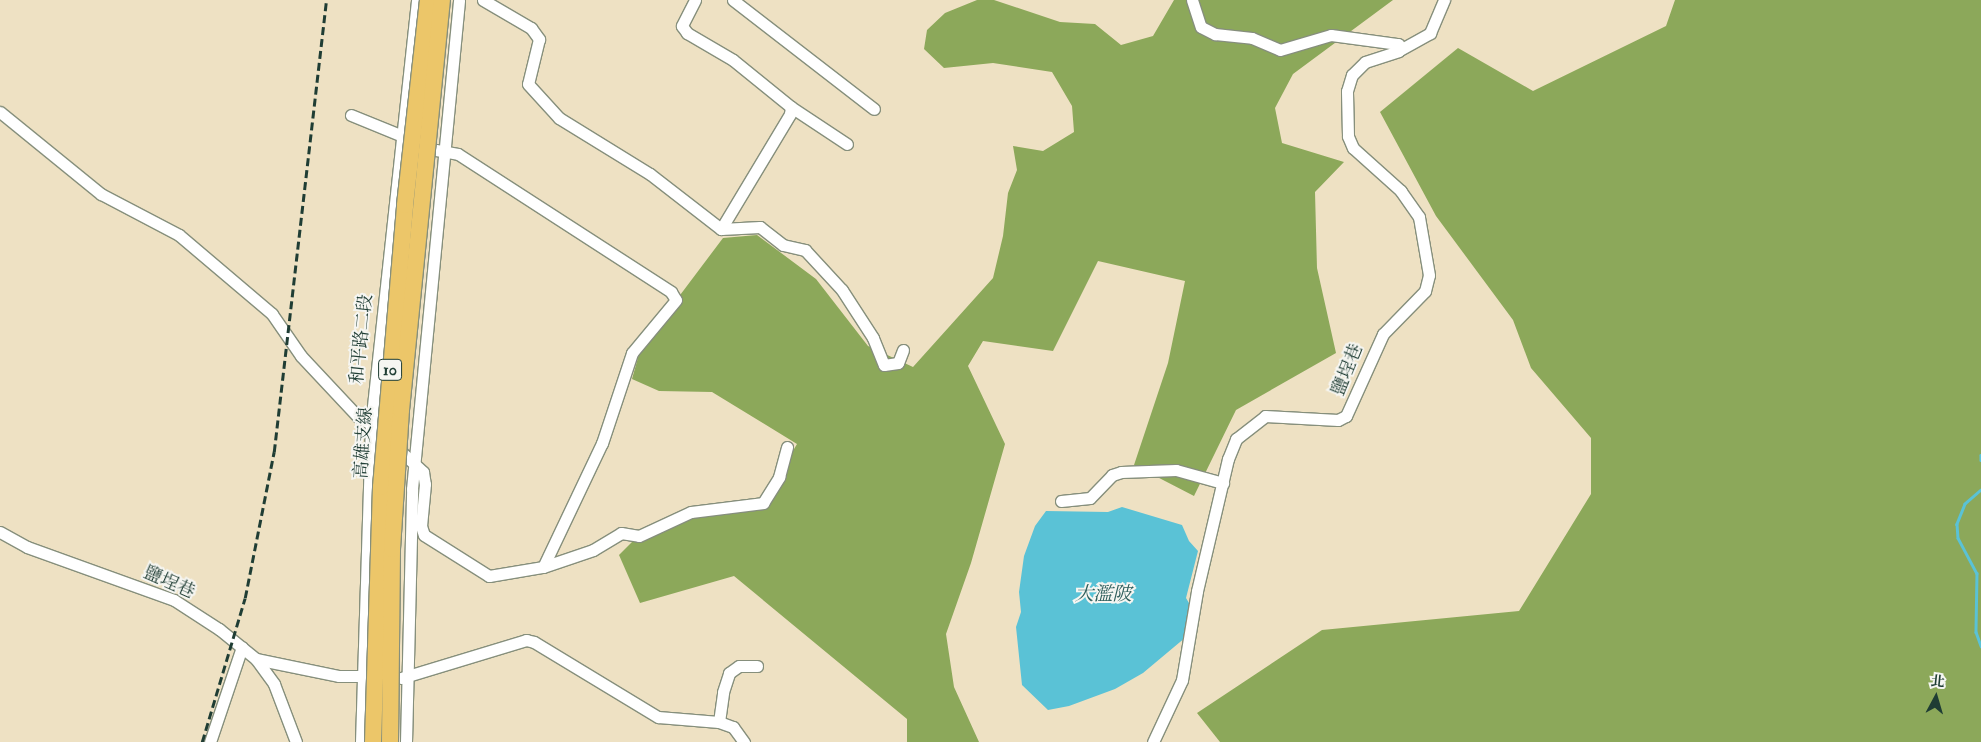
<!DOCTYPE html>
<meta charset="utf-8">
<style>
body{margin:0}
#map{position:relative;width:1981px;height:742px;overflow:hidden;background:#eee1c3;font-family:"IM FELL Double Pica","Noto Serif TC",serif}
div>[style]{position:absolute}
.forest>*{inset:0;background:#8ca85a}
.water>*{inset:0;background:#5ac2d6}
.stream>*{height:2.5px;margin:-1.25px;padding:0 1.25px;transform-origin:1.25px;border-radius:1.25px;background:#5ac2d6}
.roads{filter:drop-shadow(1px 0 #868f7c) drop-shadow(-1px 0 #868f7c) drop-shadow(0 1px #868f7c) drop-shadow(0 -1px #868f7c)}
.minor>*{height:11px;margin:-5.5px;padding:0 5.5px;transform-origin:5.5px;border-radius:5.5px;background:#fff}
.rail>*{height:2.5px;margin-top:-1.25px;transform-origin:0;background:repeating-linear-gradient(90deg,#1f3d34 0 8px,transparent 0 12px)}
.bridges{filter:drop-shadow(1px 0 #868f7c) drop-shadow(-1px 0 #868f7c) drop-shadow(0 1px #868f7c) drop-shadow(0 -1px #868f7c)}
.highway-bridge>*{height:16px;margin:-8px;padding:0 8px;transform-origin:8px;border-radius:8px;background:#ecc669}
span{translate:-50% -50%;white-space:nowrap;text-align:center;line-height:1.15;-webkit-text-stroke:4px #f6f6f2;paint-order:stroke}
.shield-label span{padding:1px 4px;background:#f6f6f2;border:1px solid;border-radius:4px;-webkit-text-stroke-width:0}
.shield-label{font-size:16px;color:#1f3d34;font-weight:700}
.street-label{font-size:18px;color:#1f3d34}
.water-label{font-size:19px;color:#2e5e5c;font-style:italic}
.north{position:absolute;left:1911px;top:672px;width:50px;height:50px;-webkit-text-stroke:4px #f6f6f2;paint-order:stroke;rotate:6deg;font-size:14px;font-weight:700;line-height:20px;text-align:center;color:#1f3d34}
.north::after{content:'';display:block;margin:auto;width:18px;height:22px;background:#1f3d34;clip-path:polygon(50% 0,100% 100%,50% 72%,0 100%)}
</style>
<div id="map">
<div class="forest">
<i style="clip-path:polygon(977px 0,994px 0,1060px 22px,1095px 24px,1121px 45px,1153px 36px,1174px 0,1393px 0,1293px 74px,1275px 108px,1282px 143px,1344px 162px,1315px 192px,1317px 268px,1336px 353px,1236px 410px,1194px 496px,1134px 465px,1168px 363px,1185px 281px,1098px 261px,1053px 351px,983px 341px,968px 366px,1005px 444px,971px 563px,946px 634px,954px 687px,979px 742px,907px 742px,907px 719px,734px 576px,640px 603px,619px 555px,640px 534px,673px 517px,758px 510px,797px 444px,712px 392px,659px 391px,632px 379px,641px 347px,723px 238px,757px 235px,816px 279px,868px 346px,913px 367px,993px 278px,1003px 236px,1008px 193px,1017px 170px,1013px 146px,1043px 151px,1074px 132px,1072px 106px,1052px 72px,993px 63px,944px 68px,924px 49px,927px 30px,945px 13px)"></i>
<i style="clip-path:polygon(1675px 0,1981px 0,1981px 742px,1220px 742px,1197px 713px,1322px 630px,1519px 611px,1591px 494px,1591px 438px,1531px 368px,1513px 320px,1436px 216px,1380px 112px,1458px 48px,1533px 91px,1666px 26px)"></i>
</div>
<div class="water">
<i style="clip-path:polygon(1122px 507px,1182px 525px,1189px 541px,1198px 551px,1186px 598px,1192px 608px,1186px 637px,1143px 673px,1115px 689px,1069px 706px,1048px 710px,1022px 685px,1016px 627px,1021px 612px,1019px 592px,1024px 556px,1035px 526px,1046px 511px,1108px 512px)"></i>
</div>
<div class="stream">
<i style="left:1981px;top:455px;width:5px;rotate:90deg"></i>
<i style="left:1981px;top:490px;width:21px;rotate:139deg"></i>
<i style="left:1965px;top:504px;width:22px;rotate:112deg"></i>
<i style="left:1957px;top:524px;width:14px;rotate:86deg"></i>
<i style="left:1958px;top:538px;width:40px;rotate:62deg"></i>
<i style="left:1977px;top:573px;width:59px;rotate:91deg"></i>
<i style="left:1976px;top:632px;width:15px;rotate:70deg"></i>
</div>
<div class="roads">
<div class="minor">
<i style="left:483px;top:0;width:56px;rotate:30.3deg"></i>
<i style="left:531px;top:28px;width:14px;rotate:54deg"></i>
<i style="left:539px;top:39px;width:46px;rotate:103.7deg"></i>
<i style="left:528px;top:84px;width:46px;rotate:47.6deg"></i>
<i style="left:559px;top:118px;width:107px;rotate:31.6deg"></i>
<i style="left:650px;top:174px;width:90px;rotate:37.8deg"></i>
<i style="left:721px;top:229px;width:39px;rotate:-3deg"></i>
<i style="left:760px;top:227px;width:29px;rotate:38deg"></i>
<i style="left:783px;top:245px;width:23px;rotate:13deg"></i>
<i style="left:805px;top:250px;width:54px;rotate:47.2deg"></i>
<i style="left:842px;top:290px;width:57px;rotate:57.1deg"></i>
<i style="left:873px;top:338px;width:29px;rotate:68deg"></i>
<i style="left:884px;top:365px;width:14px;rotate:-8deg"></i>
<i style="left:898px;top:363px;width:14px;rotate:-69deg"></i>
<i style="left:695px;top:0;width:29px;rotate:117deg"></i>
<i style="left:682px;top:26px;width:9px;rotate:54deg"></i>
<i style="left:687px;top:33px;width:53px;rotate:30.4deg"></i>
<i style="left:733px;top:60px;width:75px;rotate:39deg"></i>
<i style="left:791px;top:107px;width:67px;rotate:33.5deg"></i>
<i style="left:733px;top:0;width:178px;rotate:37.7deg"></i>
<i style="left:1192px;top:0;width:28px;rotate:72deg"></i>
<i style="left:1201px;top:27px;width:16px;rotate:27deg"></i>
<i style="left:1215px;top:34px;width:37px;rotate:6deg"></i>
<i style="left:1252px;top:38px;width:30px;rotate:23deg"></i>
<i style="left:1280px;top:50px;width:53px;rotate:-16.4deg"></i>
<i style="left:1331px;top:35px;width:68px;rotate:7.7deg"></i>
<i style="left:1398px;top:44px;width:7px;rotate:90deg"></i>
<i style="left:0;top:112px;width:130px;rotate:39.1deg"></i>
<i style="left:101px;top:194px;width:88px;rotate:27.7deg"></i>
<i style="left:179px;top:235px;width:122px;rotate:40.3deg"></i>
<i style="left:272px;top:314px;width:51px;rotate:55.4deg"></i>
<i style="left:301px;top:356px;width:83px;rotate:46.9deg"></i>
<i style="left:358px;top:417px;width:15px;rotate:28deg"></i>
<i style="left:371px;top:424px;width:71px;rotate:42.7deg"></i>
<i style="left:423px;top:472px;width:12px;rotate:81deg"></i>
<i style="left:425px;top:484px;width:42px;rotate:95.4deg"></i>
<i style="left:421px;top:526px;width:9px;rotate:72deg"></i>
<i style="left:424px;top:535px;width:77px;rotate:32.2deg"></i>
<i style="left:489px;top:576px;width:55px;rotate:-9.5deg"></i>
<i style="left:543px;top:567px;width:53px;rotate:-18.8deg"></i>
<i style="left:593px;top:550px;width:33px;rotate:-31deg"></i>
<i style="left:621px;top:533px;width:18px;rotate:9deg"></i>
<i style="left:639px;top:536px;width:57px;rotate:-24.8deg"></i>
<i style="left:691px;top:512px;width:73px;rotate:-7.1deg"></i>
<i style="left:763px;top:503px;width:31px;rotate:-58deg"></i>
<i style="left:779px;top:477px;width:31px;rotate:-75deg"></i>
<i style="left:351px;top:115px;width:58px;rotate:22.2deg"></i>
<i style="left:436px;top:150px;width:22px;rotate:10deg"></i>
<i style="left:458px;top:154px;width:254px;rotate:32.9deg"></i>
<i style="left:671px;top:292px;width:9px;rotate:58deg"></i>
<i style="left:676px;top:300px;width:69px;rotate:129.7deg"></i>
<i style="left:632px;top:353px;width:95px;rotate:108.4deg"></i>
<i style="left:602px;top:443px;width:137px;rotate:115.4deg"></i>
<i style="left:721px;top:229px;width:134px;rotate:-59deg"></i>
<i style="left:790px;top:114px;width:7px;rotate:-82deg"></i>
<i style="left:1061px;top:501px;width:29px;rotate:-6deg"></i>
<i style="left:1090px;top:498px;width:32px;rotate:-46deg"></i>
<i style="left:1112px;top:475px;width:9px;rotate:-18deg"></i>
<i style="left:1121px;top:472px;width:55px;rotate:-2.1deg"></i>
<i style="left:1176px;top:470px;width:49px;rotate:15.5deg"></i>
<i style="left:0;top:532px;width:31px;rotate:29deg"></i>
<i style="left:27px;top:547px;width:156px;rotate:19.8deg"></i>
<i style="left:174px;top:600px;width:54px;rotate:32.8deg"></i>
<i style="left:219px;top:629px;width:48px;rotate:39deg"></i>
<i style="left:256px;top:659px;width:31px;rotate:54deg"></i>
<i style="left:274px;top:684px;width:62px;rotate:69.2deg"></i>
<i style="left:256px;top:659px;width:85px;rotate:11.6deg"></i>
<i style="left:339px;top:676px;width:29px"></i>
<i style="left:401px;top:678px;width:131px;rotate:-16.9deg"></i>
<i style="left:526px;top:640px;width:8px;rotate:14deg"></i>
<i style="left:534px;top:642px;width:145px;rotate:31.2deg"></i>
<i style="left:658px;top:717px;width:61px;rotate:4.7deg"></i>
<i style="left:719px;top:722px;width:15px;rotate:20deg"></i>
<i style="left:733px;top:727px;width:19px;rotate:54deg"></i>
<i style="left:719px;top:722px;width:30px;rotate:-82deg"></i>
<i style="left:723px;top:692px;width:20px;rotate:-72deg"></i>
<i style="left:729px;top:673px;width:12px;rotate:-35deg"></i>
<i style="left:739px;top:666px;width:18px"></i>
<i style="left:210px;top:742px;width:100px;rotate:-71.4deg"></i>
<i style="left:361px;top:742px;width:318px;rotate:-88.2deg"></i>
<i style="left:371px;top:424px;width:426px;rotate:-83.8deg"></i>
<i style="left:406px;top:742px;width:253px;rotate:-88.6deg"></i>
<i style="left:412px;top:489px;width:491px;rotate:-84.5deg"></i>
<i style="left:1153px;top:742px;width:68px;rotate:-64.9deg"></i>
<i style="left:1182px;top:680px;width:90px;rotate:-80.4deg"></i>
<i style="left:1197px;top:591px;width:136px;rotate:-76.8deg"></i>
<i style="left:1228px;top:459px;width:22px;rotate:-68deg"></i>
<i style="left:1236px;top:439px;width:37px;rotate:-38deg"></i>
<i style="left:1265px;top:416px;width:73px;rotate:3.1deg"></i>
<i style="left:1338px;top:420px;width:9px;rotate:-27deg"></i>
<i style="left:1346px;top:416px;width:90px;rotate:-65.7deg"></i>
<i style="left:1383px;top:334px;width:60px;rotate:-45.7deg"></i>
<i style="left:1425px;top:291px;width:16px;rotate:-76deg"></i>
<i style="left:1429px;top:275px;width:59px;rotate:-99.8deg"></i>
<i style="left:1419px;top:217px;width:32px;rotate:-125deg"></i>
<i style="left:1401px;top:191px;width:64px;rotate:-138.1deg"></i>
<i style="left:1353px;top:148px;width:13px;rotate:-113deg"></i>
<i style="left:1348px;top:136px;width:45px;rotate:-91.3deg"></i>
<i style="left:1347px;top:91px;width:17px;rotate:-73deg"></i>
<i style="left:1352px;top:75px;width:18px;rotate:-45deg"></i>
<i style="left:1365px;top:62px;width:35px;rotate:-18deg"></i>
<i style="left:1398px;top:51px;width:37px;rotate:-29deg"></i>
<i style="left:1430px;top:33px;width:36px;rotate:-67deg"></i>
</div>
</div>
<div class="rail">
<i style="left:202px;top:742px;width:150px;rotate:-73.4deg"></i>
<i style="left:245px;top:598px;width:149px;rotate:-78.8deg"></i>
<i style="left:274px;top:452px;width:455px;rotate:-83.4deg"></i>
</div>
<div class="bridges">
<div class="highway-bridge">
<i style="left:373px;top:742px;width:255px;rotate:-88.2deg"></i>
<i style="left:381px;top:487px;width:283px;rotate:-85.1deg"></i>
<i style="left:405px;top:205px;width:206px;rotate:-83.6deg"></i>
<i style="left:390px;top:742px;width:193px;rotate:-89.4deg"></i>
<i style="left:392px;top:549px;width:139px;rotate:-86.3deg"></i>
<i style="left:401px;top:410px;width:412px;rotate:-84.3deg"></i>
</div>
</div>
<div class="shield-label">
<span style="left:390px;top:370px">10</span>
</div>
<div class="street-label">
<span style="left:362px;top:339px;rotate:-84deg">和平路二段</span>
<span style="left:1348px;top:370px;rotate:-68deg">鹽埕巷</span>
<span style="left:364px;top:443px;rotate:-86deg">高雄支線</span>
<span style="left:169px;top:583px;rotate:24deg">鹽埕巷</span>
</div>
<div class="water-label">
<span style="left:1103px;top:595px">大濫陂</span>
</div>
<div class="north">北</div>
</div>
